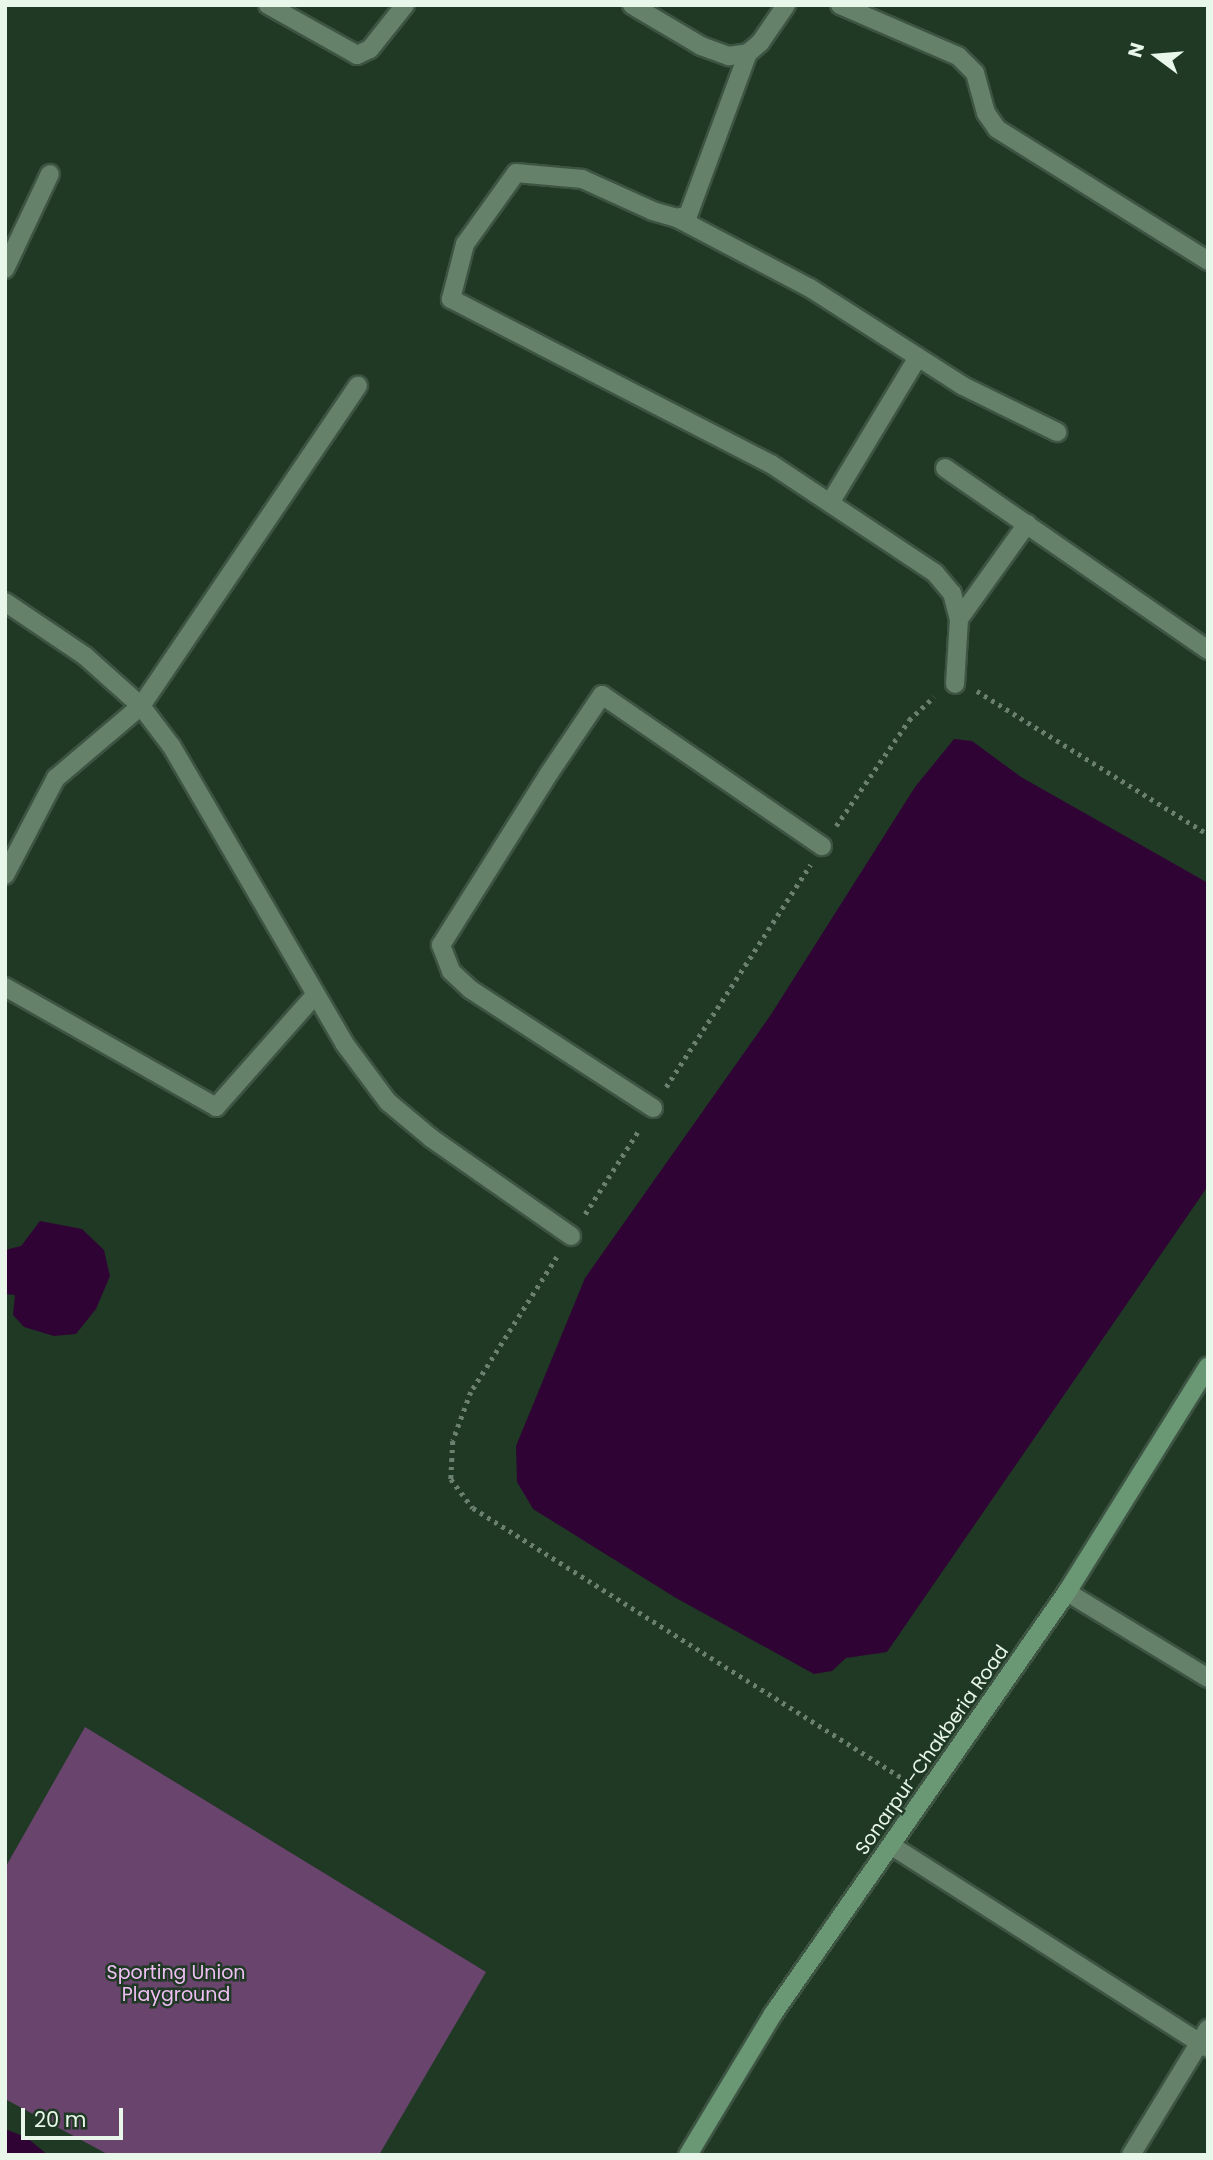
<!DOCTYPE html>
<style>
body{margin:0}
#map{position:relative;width:1213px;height:2160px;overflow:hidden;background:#203925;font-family:Poppins,sans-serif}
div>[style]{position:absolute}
.green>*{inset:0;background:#69446d}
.water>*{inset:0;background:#2f0434}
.path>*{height:4.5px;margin-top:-2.25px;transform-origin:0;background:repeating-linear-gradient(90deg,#6b806f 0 3.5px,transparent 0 8.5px)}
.roads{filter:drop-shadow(2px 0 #3d5443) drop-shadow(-2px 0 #3d5443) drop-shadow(0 2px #3d5443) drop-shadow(0 -2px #3d5443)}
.street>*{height:18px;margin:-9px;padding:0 9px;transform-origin:9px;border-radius:9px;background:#65816a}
.secondary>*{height:18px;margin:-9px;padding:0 9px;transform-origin:9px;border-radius:9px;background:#6a9774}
span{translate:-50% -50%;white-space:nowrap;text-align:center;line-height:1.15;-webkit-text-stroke:5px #203925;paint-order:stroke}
.street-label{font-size:19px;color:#e8f7ea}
.park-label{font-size:19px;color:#efbff4}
.frame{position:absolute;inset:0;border:7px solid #e8f7ea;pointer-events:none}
.north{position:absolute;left:1122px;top:21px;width:70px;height:70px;-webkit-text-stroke:5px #203925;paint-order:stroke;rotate:286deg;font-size:19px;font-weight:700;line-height:28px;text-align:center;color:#e8f7ea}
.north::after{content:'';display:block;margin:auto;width:24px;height:32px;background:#e8f7ea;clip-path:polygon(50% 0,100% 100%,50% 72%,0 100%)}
.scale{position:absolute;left:21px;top:2108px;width:102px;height:32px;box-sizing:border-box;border:4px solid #e8f7ea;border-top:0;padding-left:9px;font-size:21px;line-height:24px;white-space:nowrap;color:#e8f7ea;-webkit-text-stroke:5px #203925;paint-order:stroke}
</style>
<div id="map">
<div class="green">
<i style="clip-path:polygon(85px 1727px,486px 1972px,379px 2155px,109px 2155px,5px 2099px,5px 1868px)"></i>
</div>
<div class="water">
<i style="clip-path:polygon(954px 739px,972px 741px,1021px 777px,1208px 883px,1208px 1186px,887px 1652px,846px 1658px,832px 1671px,814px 1674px,676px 1598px,533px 1509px,517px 1482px,516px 1446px,585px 1278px,770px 1016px,915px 787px)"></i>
<i style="clip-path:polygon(40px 1221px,82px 1229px,104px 1250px,110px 1276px,96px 1309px,76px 1334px,54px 1336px,24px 1327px,13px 1315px,15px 1295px,5px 1294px,5px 1250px,21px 1246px)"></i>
<i style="clip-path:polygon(5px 2129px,26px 2137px,48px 2155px,5px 2155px)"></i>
</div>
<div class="path">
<i style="left:977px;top:691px;width:272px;rotate:31.8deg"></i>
<i style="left:836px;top:826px;width:129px;rotate:-55.4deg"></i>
<i style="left:909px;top:720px;width:34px;rotate:-43deg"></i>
<i style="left:666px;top:1087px;width:265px;rotate:-57deg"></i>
<i style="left:585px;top:1214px;width:100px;rotate:-57.3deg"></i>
<i style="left:557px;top:1257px;width:160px;rotate:122.5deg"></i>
<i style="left:471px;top:1392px;width:52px;rotate:110.2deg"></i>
<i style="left:453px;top:1441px;width:38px;rotate:93deg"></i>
<i style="left:451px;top:1479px;width:36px;rotate:53deg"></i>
<i style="left:473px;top:1508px;width:513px;rotate:32.17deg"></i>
</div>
<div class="roads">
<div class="street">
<i style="left:268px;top:5px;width:102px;rotate:29.3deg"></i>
<i style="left:357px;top:55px;width:14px;rotate:-25deg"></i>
<i style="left:370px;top:49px;width:56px;rotate:-51.5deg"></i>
<i style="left:632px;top:5px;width:80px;rotate:30.7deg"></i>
<i style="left:701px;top:46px;width:30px;rotate:20deg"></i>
<i style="left:729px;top:56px;width:19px;rotate:-9deg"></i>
<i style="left:748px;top:53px;width:16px;rotate:-40deg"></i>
<i style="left:760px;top:43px;width:46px;rotate:-55.6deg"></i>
<i style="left:840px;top:5px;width:129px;rotate:23.4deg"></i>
<i style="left:958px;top:56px;width:24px;rotate:45deg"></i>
<i style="left:975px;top:73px;width:41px;rotate:74.6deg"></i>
<i style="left:986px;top:113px;width:19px;rotate:55deg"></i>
<i style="left:997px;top:129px;width:249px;rotate:32deg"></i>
<i style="left:748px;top:53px;width:173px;rotate:110.3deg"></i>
<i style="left:688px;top:215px;width:11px;rotate:165deg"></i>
<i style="left:677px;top:218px;width:25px;rotate:-164deg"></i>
<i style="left:653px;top:211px;width:78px;rotate:-155.7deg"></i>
<i style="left:582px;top:179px;width:66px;rotate:-174.8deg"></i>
<i style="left:516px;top:173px;width:87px;rotate:125.7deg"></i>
<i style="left:465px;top:244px;width:57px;rotate:104.3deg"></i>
<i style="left:451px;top:299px;width:360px;rotate:27.3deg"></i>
<i style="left:771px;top:464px;width:197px;rotate:33.6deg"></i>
<i style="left:935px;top:573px;width:26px;rotate:50deg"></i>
<i style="left:952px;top:593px;width:27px;rotate:75deg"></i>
<i style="left:959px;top:619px;width:65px;rotate:93.5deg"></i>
<i style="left:677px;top:218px;width:150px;rotate:27.8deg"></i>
<i style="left:810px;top:288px;width:182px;rotate:32.6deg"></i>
<i style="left:963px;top:386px;width:105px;rotate:26.1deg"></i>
<i style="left:5px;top:269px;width:105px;rotate:-64.7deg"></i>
<i style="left:945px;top:468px;width:320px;rotate:34.7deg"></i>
<i style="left:830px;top:503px;width:170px;rotate:-58.9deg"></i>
<i style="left:5px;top:602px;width:97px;rotate:34deg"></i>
<i style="left:85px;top:656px;width:75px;rotate:41.8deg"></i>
<i style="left:141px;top:706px;width:51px;rotate:52.9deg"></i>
<i style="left:172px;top:747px;width:342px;rotate:59.8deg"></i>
<i style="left:344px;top:1043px;width:74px;rotate:53.3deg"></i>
<i style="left:388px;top:1102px;width:56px;rotate:39.9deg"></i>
<i style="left:431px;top:1138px;width:171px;rotate:35deg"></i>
<i style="left:959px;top:619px;width:117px;rotate:-54.4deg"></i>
<i style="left:5px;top:875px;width:110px;rotate:-62.3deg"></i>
<i style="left:56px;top:778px;width:111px;rotate:-40.3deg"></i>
<i style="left:141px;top:706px;width:387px;rotate:-55.9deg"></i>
<i style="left:5px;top:987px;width:243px;rotate:29.6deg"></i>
<i style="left:216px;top:1107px;width:149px;rotate:-48.5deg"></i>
<i style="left:653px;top:1108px;width:218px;rotate:-147deg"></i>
<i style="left:470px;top:989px;width:26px;rotate:-137deg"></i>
<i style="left:451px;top:971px;width:28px;rotate:-111deg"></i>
<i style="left:441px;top:945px;width:204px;rotate:-57.8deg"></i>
<i style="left:550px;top:772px;width:93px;rotate:-56deg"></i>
<i style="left:602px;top:695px;width:267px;rotate:34.5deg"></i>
<i style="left:1067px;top:1592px;width:165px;rotate:31.4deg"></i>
<i style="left:892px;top:1846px;width:375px;rotate:32.6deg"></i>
<i style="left:1131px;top:2155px;width:148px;rotate:-58.6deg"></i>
</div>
<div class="secondary">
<i style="left:688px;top:2155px;width:165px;rotate:-58.9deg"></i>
<i style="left:773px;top:2014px;width:514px;rotate:-55.14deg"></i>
<i style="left:1067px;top:1592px;width:266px;rotate:-58deg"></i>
</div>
</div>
<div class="street-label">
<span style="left:932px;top:1750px;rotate:-55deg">Sonarpur-Chakberia Road</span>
</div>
<div class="park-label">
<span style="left:176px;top:1984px">Sporting Union<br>Playground</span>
</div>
<div class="frame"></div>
<div class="north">N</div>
<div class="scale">20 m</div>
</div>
